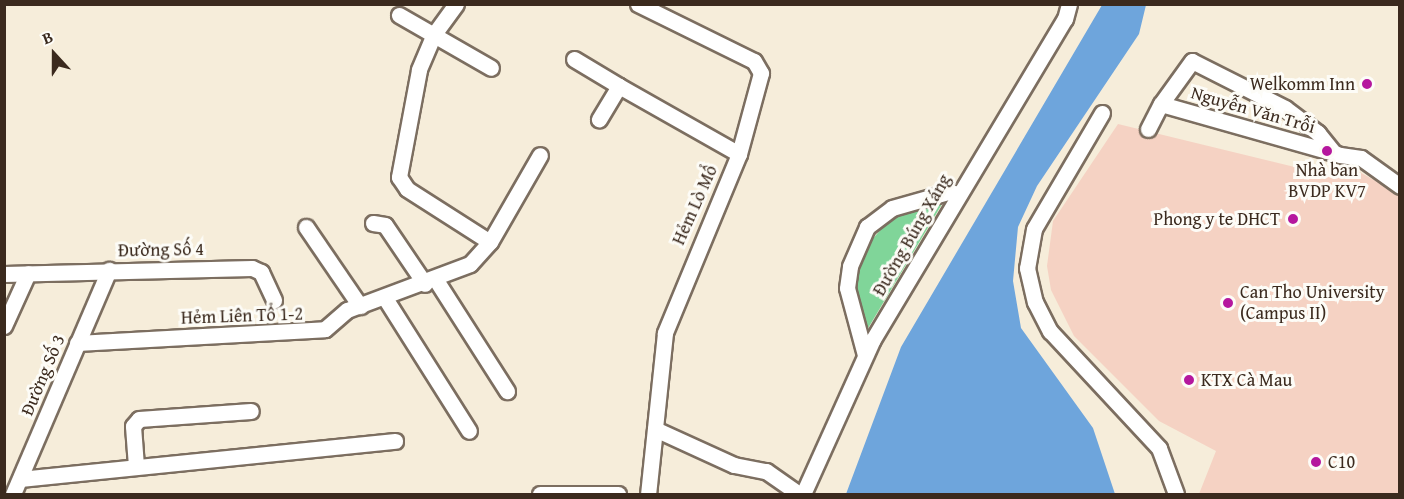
<!DOCTYPE html>
<meta charset="utf-8">
<style>
body{margin:0}
#map{position:relative;width:1404px;height:499px;overflow:hidden;background:#f6edda;font-family:"Gentium Book Plus",serif}
div>[style]{position:absolute}
.built>*{inset:0;background:#f5d2c3}
.green>*{inset:0;background:#80d599}
.water>*{inset:0;background:#6ea5dc}
.roads{filter:drop-shadow(2px 0 #7c6e60) drop-shadow(-2px 0 #7c6e60) drop-shadow(0 2px #7c6e60) drop-shadow(0 -2px #7c6e60)}
.minor>*{height:15px;margin:-7.5px;padding:0 7.5px;transform-origin:7.5px;border-radius:7.5px;background:#fff}
.dots>*{width:16px;height:16px;translate:-50% -50%;box-sizing:border-box;border:3px solid #fdfcf7;border-radius:50%}
span{translate:-50% -50%;white-space:nowrap;text-align:center;line-height:1.15;-webkit-text-stroke:6px #fdfcf7;paint-order:stroke}
.poi-label{font-size:18px;color:#3b2a1e}
.right{translate:-100% -50%;text-align:right}
.left{translate:0 -50%;text-align:left}
.street-label{font-size:18px;color:#3b2a1e}
.frame{position:absolute;inset:0;border:6px solid #3b2a1e;pointer-events:none}
.north{position:absolute;left:24px;top:24px;width:60px;height:60px;-webkit-text-stroke:4px #fdfcf7;paint-order:stroke;rotate:339deg;font-size:16px;font-weight:700;line-height:24px;text-align:center;color:#3b2a1e}
.north::after{content:'';display:block;margin:auto;width:21px;height:27px;background:#3b2a1e;clip-path:polygon(50% 0,100% 100%,50% 72%,0 100%)}
</style>
<div id="map">
<div class="built">
<i style="clip-path:polygon(1118px 124px,1340px 178px,1347px 165px,1399px 194px,1399px 494px,1199px 494px,1216px 451px,1159px 421px,1074px 336px,1051px 290px,1047px 266px,1053px 221px)"></i>
</div>
<div class="green">
<i style="clip-path:polygon(945px 199px,864px 335px,853px 287px,858px 256px,894px 214px)"></i>
</div>
<div class="water">
<i style="clip-path:polygon(1102px 5px,1146px 5px,1139px 34px,1037px 186px,1018px 227px,1013px 281px,1021px 328px,1093px 428px,1115px 494px,846px 494px,901px 347px)"></i>
</div>
<div class="roads">
<div class="minor">
<i style="left:456px;top:4px;width:37px;rotate:126deg"></i>
<i style="left:434px;top:34px;width:39px;rotate:113deg"></i>
<i style="left:419px;top:70px;width:109px;rotate:100.6deg"></i>
<i style="left:399px;top:177px;width:14px;rotate:56deg"></i>
<i style="left:407px;top:189px;width:98px;rotate:32.6deg"></i>
<i style="left:638px;top:4px;width:129px;rotate:26.2deg"></i>
<i style="left:754px;top:61px;width:14px;rotate:60deg"></i>
<i style="left:761px;top:73px;width:84px;rotate:105.2deg"></i>
<i style="left:739px;top:154px;width:194px;rotate:112.5deg"></i>
<i style="left:665px;top:333px;width:162px;rotate:96deg"></i>
<i style="left:399px;top:15px;width:106px;rotate:29.9deg"></i>
<i style="left:574px;top:59px;width:52px;rotate:31deg"></i>
<i style="left:619px;top:86px;width:39px;rotate:121deg"></i>
<i style="left:619px;top:86px;width:138px;rotate:29.5deg"></i>
<i style="left:1102px;top:113px;width:134px;rotate:120.4deg"></i>
<i style="left:1034px;top:229px;width:40px;rotate:100deg"></i>
<i style="left:1027px;top:268px;width:35px;rotate:77deg"></i>
<i style="left:1035px;top:302px;width:33px;rotate:63deg"></i>
<i style="left:1050px;top:331px;width:160px;rotate:47deg"></i>
<i style="left:1159px;top:448px;width:49px;rotate:69.7deg"></i>
<i style="left:1148px;top:129px;width:28px;rotate:-63deg"></i>
<i style="left:1334px;top:153px;width:26px;rotate:-129deg"></i>
<i style="left:1318px;top:133px;width:41px;rotate:-142.9deg"></i>
<i style="left:1285px;top:108px;width:104px;rotate:-153.2deg"></i>
<i style="left:1192px;top:61px;width:53px;rotate:125.8deg"></i>
<i style="left:1161px;top:104px;width:180px;rotate:15.8deg"></i>
<i style="left:1334px;top:153px;width:6px;rotate:18deg"></i>
<i style="left:1340px;top:155px;width:21px;rotate:8deg"></i>
<i style="left:1361px;top:158px;width:48px;rotate:35.7deg"></i>
<i style="left:373px;top:223px;width:12px;rotate:9deg"></i>
<i style="left:385px;top:225px;width:71px;rotate:55.9deg"></i>
<i style="left:306px;top:227px;width:96px;rotate:55.6deg"></i>
<i style="left:4px;top:274px;width:248px;rotate:-1.4deg"></i>
<i style="left:252px;top:268px;width:10px;rotate:24deg"></i>
<i style="left:261px;top:272px;width:31px;rotate:65deg"></i>
<i style="left:436px;top:280px;width:132px;rotate:57.4deg"></i>
<i style="left:385px;top:298px;width:157px;rotate:57.7deg"></i>
<i style="left:4px;top:326px;width:58px;rotate:-65.6deg"></i>
<i style="left:77px;top:343px;width:248px;rotate:-3.2deg"></i>
<i style="left:325px;top:329px;width:29px;rotate:-41deg"></i>
<i style="left:347px;top:310px;width:131px;rotate:-20.5deg"></i>
<i style="left:470px;top:264px;width:30px;rotate:-48deg"></i>
<i style="left:490px;top:242px;width:100px;rotate:-60.1deg"></i>
<i style="left:865px;top:355px;width:69px;rotate:-105deg"></i>
<i style="left:847px;top:288px;width:22px;rotate:-82deg"></i>
<i style="left:850px;top:266px;width:43px;rotate:-66.4deg"></i>
<i style="left:867px;top:227px;width:31px;rotate:-37deg"></i>
<i style="left:892px;top:208px;width:58px;rotate:-15.9deg"></i>
<i style="left:948px;top:192px;width:11px;rotate:10deg"></i>
<i style="left:655px;top:429px;width:87px;rotate:24.5deg"></i>
<i style="left:734px;top:465px;width:33px;rotate:11deg"></i>
<i style="left:766px;top:471px;width:40px;rotate:34.9deg"></i>
<i style="left:136px;top:466px;width:40px;rotate:-94.3deg"></i>
<i style="left:133px;top:426px;width:9px;rotate:-49deg"></i>
<i style="left:139px;top:419px;width:112px;rotate:-4.1deg"></i>
<i style="left:20px;top:479px;width:377px;rotate:-5.8deg"></i>
<i style="left:13px;top:494px;width:244px;rotate:-66.8deg"></i>
<i style="left:540px;top:494px;width:78px"></i>
<i style="left:803px;top:494px;width:168px;rotate:-65.7deg"></i>
<i style="left:872px;top:341px;width:375px;rotate:-59.1deg"></i>
<i style="left:1065px;top:19px;width:16px;rotate:-75deg"></i>
</div>
</div>
<div class="dots">
<i style="left:1367px;top:84px;background:#b5179e"></i>
<i style="left:1327px;top:151px;background:#b5179e"></i>
<i style="left:1293px;top:219px;background:#b5179e"></i>
<i style="left:1228px;top:303px;background:#b5179e"></i>
<i style="left:1189px;top:380px;background:#b5179e"></i>
<i style="left:1316px;top:462px;background:#b5179e"></i>
</div>
<div class="poi-label">
<span class="right" style="left:1355px;top:84px">Welkomm Inn</span>
<span style="left:1327px;top:181px">Nhà ban<br>BVDP KV7</span>
<span class="right" style="left:1280px;top:219px">Phong y te DHCT</span>
<span class="left" style="left:1240px;top:303px">Can Tho University<br>(Campus II)</span>
<span class="left" style="left:1201px;top:380px">KTX Cà Mau</span>
<span class="left" style="left:1328px;top:462px">C10</span>
</div>
<div class="street-label">
<span style="left:1253px;top:110px;rotate:16deg">Nguyễn Văn Trỗi</span>
<span style="left:695px;top:205px;rotate:-66deg">Hẻm Lò Mổ</span>
<span style="left:912px;top:235px;rotate:-60deg">Đường Búng Xáng</span>
<span style="left:161px;top:250px;rotate:-1deg">Đường Số 4</span>
<span style="left:242px;top:316px;rotate:-2deg">Hẻm Liên Tổ 1-2</span>
<span style="left:43px;top:375px;rotate:-67deg">Đường Số 3</span>
</div>
<div class="frame"></div>
<div class="north">B</div>
</div>
